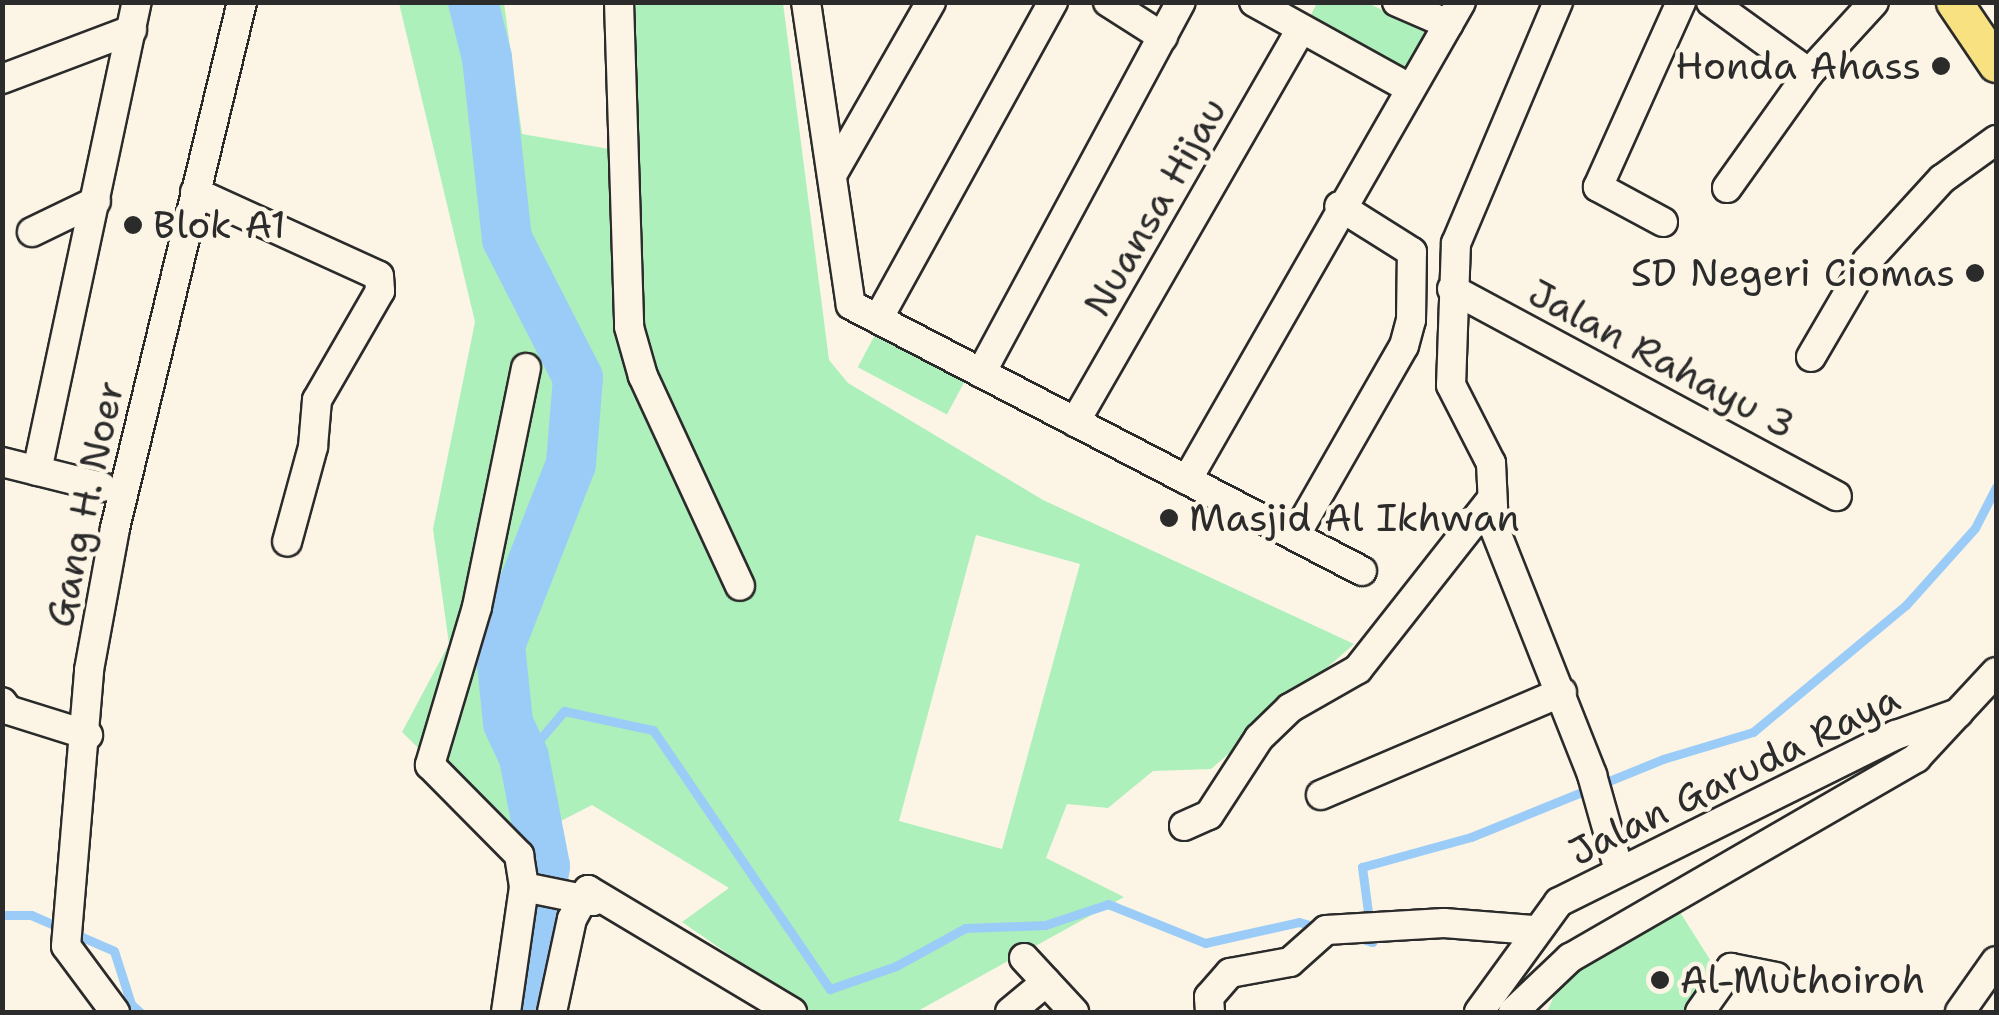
<!DOCTYPE html>
<style>
body{margin:0}
#map{position:relative;width:1999px;height:1015px;overflow:hidden;background:#fcf5e5;font-family:"Shantell Sans",sans-serif}
div>[style]{position:absolute}
.green>*{inset:0;background:#adf0bb;transform-origin:0 0}
.stream>*{height:9px;margin:-4.5px;padding:0 4.5px;transform-origin:4.5px;border-radius:4.5px;background:#9bccf7}
.river>*{height:50px;margin:-25px;padding:0 25px;transform-origin:25px;border-radius:25px;background:#9bccf7}
.roads{filter:drop-shadow(2px 0 #2b2b2b) drop-shadow(-2px 0 #2b2b2b) drop-shadow(0 2px #2b2b2b) drop-shadow(0 -2px #2b2b2b)}
.minor>*{height:28px;margin:-14px;padding:0 14px;transform-origin:14px;border-radius:14px;background:#fcf5e5}
.major>*{height:35px;margin:-17.5px;padding:0 17.5px;transform-origin:17.5px;border-radius:17.5px;background:#f8e181}
.dots>*{width:28px;height:28px;translate:-50% -50%;box-sizing:border-box;border:5px solid #fcf5e5;border-radius:50%}
span{translate:-50% -50%;white-space:nowrap;text-align:center;line-height:1.15;-webkit-text-stroke:9px #fcf5e5;paint-order:stroke}
.poi-label{font-size:38px;color:#2b2b2b}
.right{translate:-100% -50%;text-align:right}
.left{translate:0 -50%;text-align:left}
.street-label{font-size:38px;color:#2b2b2b}
.frame{position:absolute;inset:0;border:5px solid #2b2b2b;pointer-events:none}
</style>
<div id="map">
<div class="green">
<i style="clip-path:polygon(evenodd,399px 3px,504px 3px,522px 134px,615px 150px,620px 3px,783px 3px,829px 360px,848px 383px,1043px 500px,1354px 644px,1211px 769px,1153px 771px,1108px 808px,1067px 804px,1046px 858px,1124px 897px,916px 1012px,812px 1012px,682px 922px,729px 888px,592px 805px,516px 844px,402px 732px,449px 644px,433px 529px,475px 322px,399px 3px,976px 535px,1080px 564px,1002px 849px,899px 821px,976px 535px)"></i>
<i style="clip-path:polygon(1317px 3px,1368px 3px,1430px 34px,1409px 76px,1306px 24px)"></i>
<i style="left:877px;top:331px;width:101px;height:41px;rotate:28deg"></i>
<i style="clip-path:polygon(1671px 898px,1714px 966px,1688px 1012px,1547px 1012px,1570px 958px)"></i>
</div>
<div class="stream">
<i style="left:524px;top:758px;width:62px;rotate:-49.6deg"></i>
<i style="left:564px;top:711px;width:91px;rotate:12.1deg"></i>
<i style="left:653px;top:730px;width:314px;rotate:55.7deg"></i>
<i style="left:830px;top:989px;width:70px;rotate:-19.2deg"></i>
<i style="left:896px;top:966px;width:79px;rotate:-28.8deg"></i>
<i style="left:965px;top:928px;width:80px;rotate:-2.1deg"></i>
<i style="left:1045px;top:925px;width:66px;rotate:-18.4deg"></i>
<i style="left:1108px;top:904px;width:105px;rotate:21.9deg"></i>
<i style="left:1205px;top:943px;width:96px;rotate:-12.6deg"></i>
<i style="left:1299px;top:922px;width:22px;rotate:16deg"></i>
<i style="left:2px;top:915px;width:29px"></i>
<i style="left:31px;top:915px;width:90px;rotate:23.4deg"></i>
<i style="left:114px;top:951px;width:56px;rotate:72.2deg"></i>
<i style="left:131px;top:1004px;width:12px;rotate:42deg"></i>
<i style="left:1359px;top:938px;width:14px;rotate:17deg"></i>
<i style="left:1372px;top:942px;width:76px;rotate:-97.6deg"></i>
<i style="left:1362px;top:867px;width:113px;rotate:-15.4deg"></i>
<i style="left:1471px;top:837px;width:207px;rotate:-22.1deg"></i>
<i style="left:1663px;top:759px;width:94px;rotate:-16.7deg"></i>
<i style="left:1753px;top:732px;width:199px;rotate:-39.7deg"></i>
<i style="left:1906px;top:605px;width:103px;rotate:-48.1deg"></i>
<i style="left:1975px;top:528px;width:46px;rotate:-62.9deg"></i>
</div>
<div class="river">
<i style="left:473px;top:2px;width:58px;rotate:76deg"></i>
<i style="left:487px;top:58px;width:182px;rotate:83.7deg"></i>
<i style="left:507px;top:239px;width:156px;rotate:62.9deg"></i>
<i style="left:578px;top:378px;width:86px;rotate:94.7deg"></i>
<i style="left:571px;top:464px;width:194px;rotate:111.4deg"></i>
<i style="left:500px;top:645px;width:78px;rotate:84.1deg"></i>
<i style="left:508px;top:723px;width:38px;rotate:65deg"></i>
<i style="left:524px;top:758px;width:110px;rotate:79deg"></i>
<i style="left:545px;top:866px;width:148px;rotate:98.6deg"></i>
</div>
<div class="roads">
<div class="minor">
<i style="left:619px;top:2px;width:325px;rotate:88.2deg"></i>
<i style="left:629px;top:327px;width:51px;rotate:74.1deg"></i>
<i style="left:643px;top:376px;width:231px;rotate:65.2deg"></i>
<i style="left:806px;top:2px;width:306px;rotate:81.6deg"></i>
<i style="left:851px;top:305px;width:576px;rotate:27.5deg"></i>
<i style="left:1108px;top:2px;width:65px;rotate:32.5deg"></i>
<i style="left:1254px;top:2px;width:177px;rotate:29deg"></i>
<i style="left:1397px;top:2px;width:56px;rotate:23.3deg"></i>
<i style="left:1558px;top:2px;width:262px;rotate:112.9deg"></i>
<i style="left:1456px;top:243px;width:142px;rotate:92deg"></i>
<i style="left:1451px;top:385px;width:88px;rotate:62.9deg"></i>
<i style="left:1491px;top:463px;width:64px;rotate:87.3deg"></i>
<i style="left:1494px;top:527px;width:267px;rotate:68.4deg"></i>
<i style="left:1592px;top:775px;width:96px;rotate:74.2deg"></i>
<i style="left:1711px;top:2px;width:121px;rotate:35.9deg"></i>
<i style="left:2px;top:79px;width:139px;rotate:-20.7deg"></i>
<i style="left:832px;top:175px;width:199px;rotate:-60.2deg"></i>
<i style="left:1727px;top:188px;width:141px;rotate:-54.5deg"></i>
<i style="left:1809px;top:73px;width:96px;rotate:-47.5deg"></i>
<i style="left:195px;top:192px;width:202px;rotate:24.5deg"></i>
<i style="left:379px;top:276px;width:15px;rotate:86deg"></i>
<i style="left:380px;top:291px;width:126px;rotate:120deg"></i>
<i style="left:317px;top:400px;width:47px;rotate:94.9deg"></i>
<i style="left:313px;top:447px;width:98px;rotate:105.3deg"></i>
<i style="left:1663px;top:222px;width:74px;rotate:-151.7deg"></i>
<i style="left:1598px;top:187px;width:203px;rotate:-65.8deg"></i>
<i style="left:32px;top:232px;width:71px;rotate:-25.8deg"></i>
<i style="left:1452px;top:289px;width:437px;rotate:28.3deg"></i>
<i style="left:878px;top:319px;width:362px;rotate:-61.1deg"></i>
<i style="left:1811px;top:357px;width:111px;rotate:-59.7deg"></i>
<i style="left:1867px;top:261px;width:111px;rotate:-47.6deg"></i>
<i style="left:1942px;top:179px;width:67px;rotate:-35.8deg"></i>
<i style="left:526px;top:368px;width:244px;rotate:101.6deg"></i>
<i style="left:477px;top:607px;width:165px;rotate:106.6deg"></i>
<i style="left:430px;top:765px;width:127px;rotate:45.3deg"></i>
<i style="left:519px;top:855px;width:32px;rotate:81deg"></i>
<i style="left:524px;top:887px;width:70px;rotate:11.5deg"></i>
<i style="left:593px;top:901px;width:12px;rotate:-114deg"></i>
<i style="left:981px;top:373px;width:421px;rotate:-61.7deg"></i>
<i style="left:1075px;top:422px;width:452px;rotate:-60.1deg"></i>
<i style="left:2px;top:462px;width:103px;rotate:14deg"></i>
<i style="left:37px;top:471px;width:480px;rotate:-78deg"></i>
<i style="left:1187px;top:480px;width:551px;rotate:-60.18deg"></i>
<i style="left:1295px;top:536px;width:219px;rotate:-60.2deg"></i>
<i style="left:1404px;top:346px;width:27px;rotate:-75deg"></i>
<i style="left:1411px;top:320px;width:68px;rotate:-89.2deg"></i>
<i style="left:1412px;top:252px;width:86px;rotate:-147.8deg"></i>
<i style="left:2px;top:702px;width:10px;rotate:53deg"></i>
<i style="left:8px;top:710px;width:84px;rotate:17.4deg"></i>
<i style="left:1321px;top:795px;width:262px;rotate:-23.1deg"></i>
<i style="left:1184px;top:826px;width:27px;rotate:-24deg"></i>
<i style="left:1209px;top:815px;width:92px;rotate:-57deg"></i>
<i style="left:1259px;top:738px;width:43px;rotate:-44.1deg"></i>
<i style="left:1290px;top:708px;width:78px;rotate:-29.8deg"></i>
<i style="left:1358px;top:669px;width:216px;rotate:-51.8deg"></i>
<i style="left:1024px;top:958px;width:74px;rotate:47.2deg"></i>
<i style="left:115px;top:1012px;width:82px;rotate:-126.6deg"></i>
<i style="left:66px;top:946px;width:277px;rotate:-85.2deg"></i>
<i style="left:89px;top:670px;width:144px;rotate:-79.6deg"></i>
<i style="left:115px;top:528px;width:541px;rotate:-76.43deg"></i>
<i style="left:506px;top:1012px;width:126px;rotate:-81.8deg"></i>
<i style="left:552px;top:1012px;width:95px;rotate:-77.9deg"></i>
<i style="left:572px;top:919px;width:33px;rotate:-61deg"></i>
<i style="left:588px;top:890px;width:238px;rotate:30.9deg"></i>
<i style="left:1010px;top:1012px;width:47px;rotate:-39.8deg"></i>
<i style="left:1210px;top:1012px;width:15px;rotate:-94deg"></i>
<i style="left:1209px;top:997px;width:32px;rotate:-49deg"></i>
<i style="left:1230px;top:973px;width:61px;rotate:-10.4deg"></i>
<i style="left:1290px;top:962px;width:48px;rotate:-41.6deg"></i>
<i style="left:1326px;top:930px;width:118px;rotate:-3.4deg"></i>
<i style="left:1444px;top:923px;width:89px;rotate:4.5deg"></i>
<i style="left:1479px;top:1012px;width:136px;rotate:-54deg"></i>
<i style="left:1559px;top:902px;width:376px;rotate:-26.4deg"></i>
<i style="left:1896px;top:735px;width:66px;rotate:-19.5deg"></i>
<i style="left:1513px;top:1012px;width:79px;rotate:-43.5deg"></i>
<i style="left:1570px;top:958px;width:400px;rotate:-30deg"></i>
<i style="left:1916px;top:758px;width:117px;rotate:-47.1deg"></i>
<i style="left:1700px;top:1012px;width:54px;rotate:-54.8deg"></i>
<i style="left:1731px;top:968px;width:46px;rotate:11.3deg"></i>
<i style="left:1960px;top:1012px;width:62px;rotate:-54.8deg"></i>
</div>
<div class="major">
<i style="left:1954px;top:2px;width:75px;rotate:55.9deg"></i>
</div>
</div>
<div class="dots">
<i style="left:1941px;top:66px;background:#2b2b2b"></i>
<i style="left:133px;top:225px;background:#2b2b2b"></i>
<i style="left:1975px;top:273px;background:#2b2b2b"></i>
<i style="left:1169px;top:518px;background:#2b2b2b"></i>
<i style="left:1660px;top:980px;background:#2b2b2b"></i>
</div>
<div class="poi-label">
<span class="right" style="left:1921px;top:66px">Honda Ahass</span>
<span class="left" style="left:153px;top:225px">Blok A1</span>
<span class="right" style="left:1955px;top:273px">SD Negeri Ciomas</span>
<span class="left" style="left:1189px;top:518px">Masjid Al Ikhwan</span>
<span class="left" style="left:1680px;top:980px">Al-Muthoiroh</span>
</div>
<div class="street-label">
<span style="left:1155px;top:207px;rotate:-60deg">Nuansa Hijau</span>
<span style="left:1662px;top:359px;rotate:28deg">Jalan Rahayu 3</span>
<span style="left:85px;top:504px;rotate:-78deg">Gang H. Noer</span>
<span style="left:1734px;top:775px;rotate:-26deg">Jalan Garuda Raya</span>
</div>
<div class="frame"></div>
</div>
